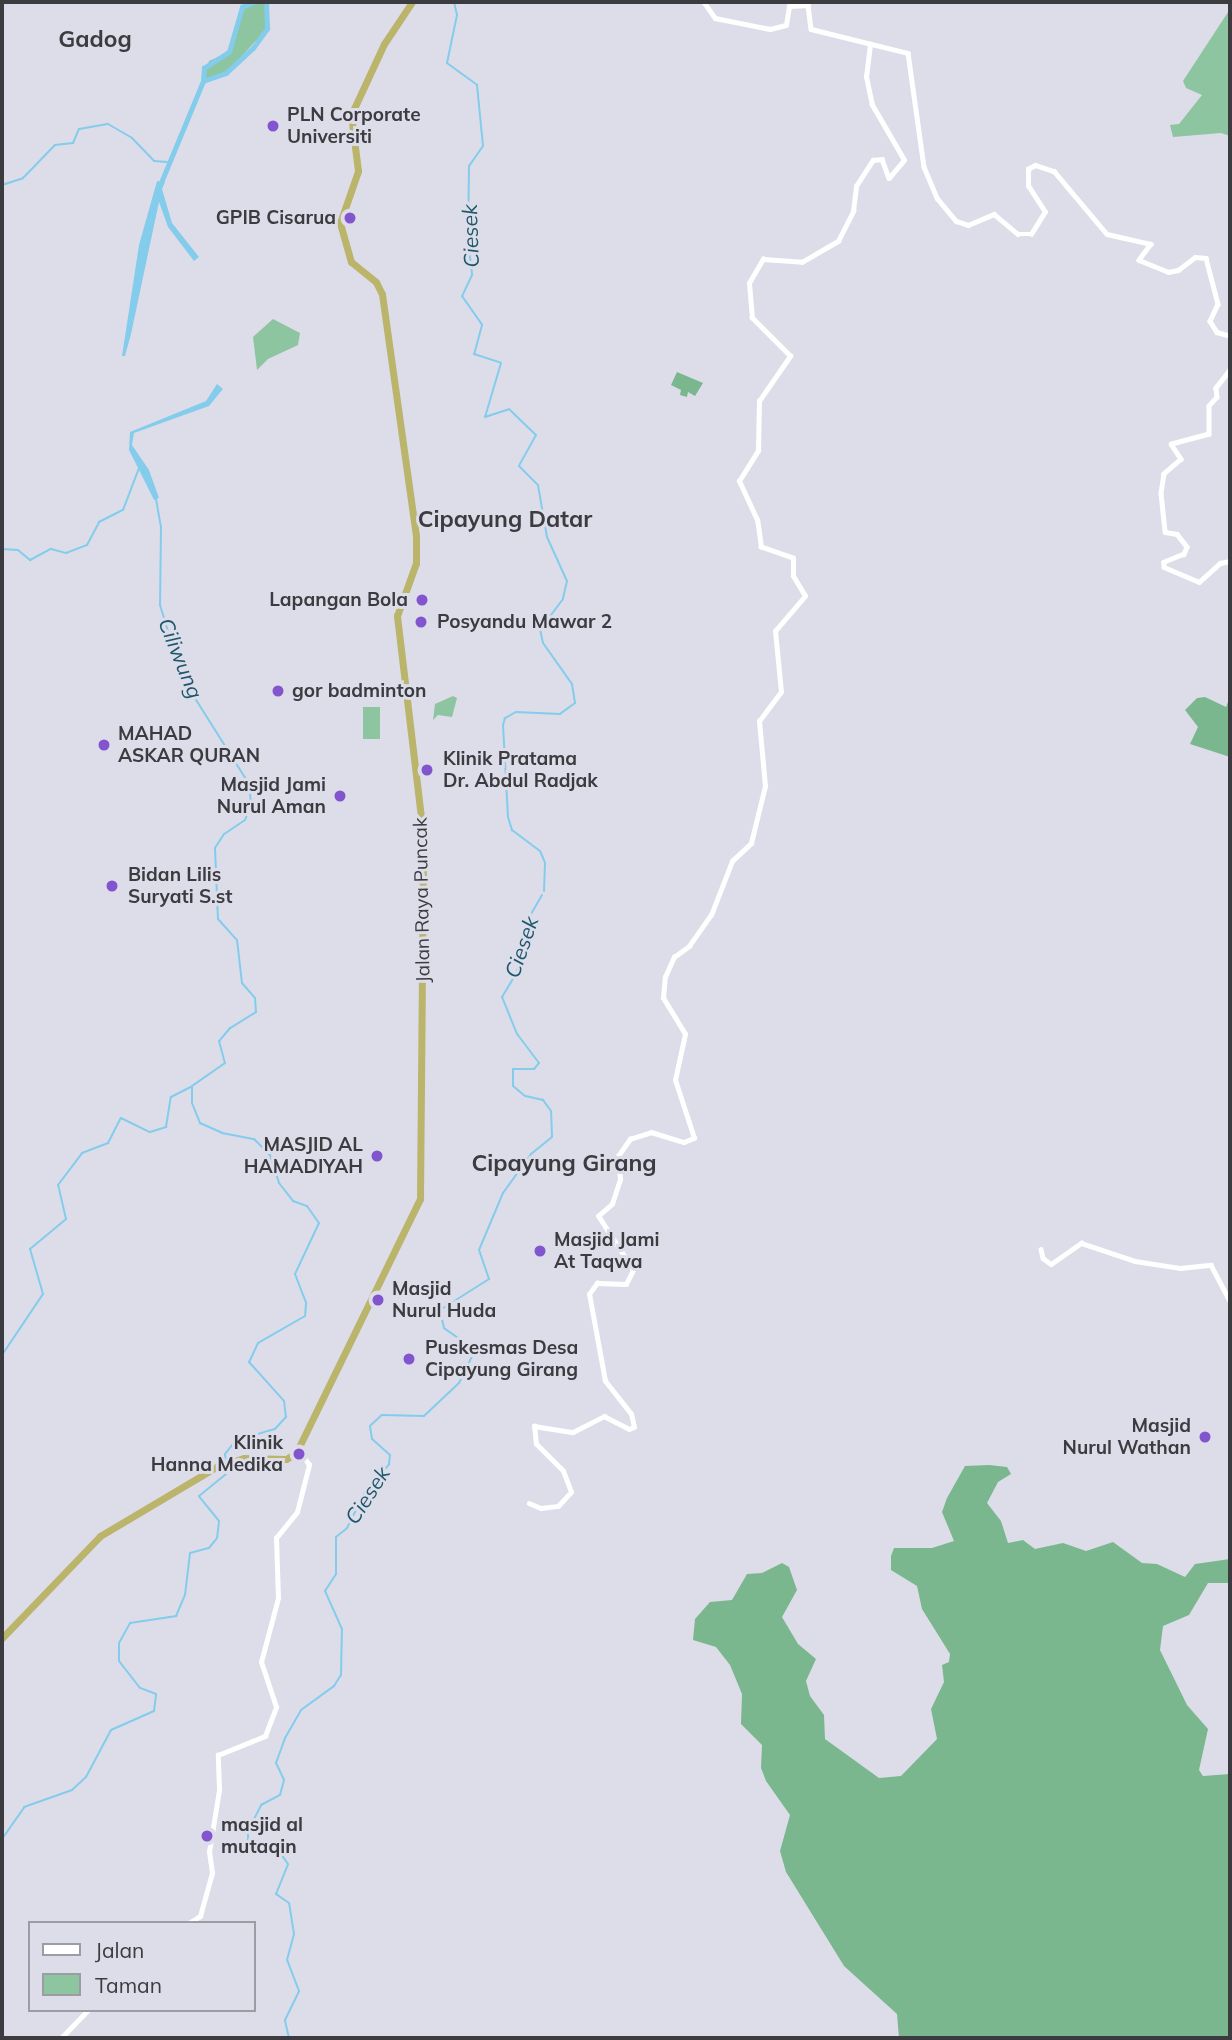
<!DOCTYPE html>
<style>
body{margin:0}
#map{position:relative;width:1232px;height:2040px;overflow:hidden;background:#dddde9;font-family:Mulish,sans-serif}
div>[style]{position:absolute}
.green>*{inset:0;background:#8cc59f;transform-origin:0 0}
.forest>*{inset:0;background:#7ab68e}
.water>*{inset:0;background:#84ccec}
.stream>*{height:2px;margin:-1px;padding:0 1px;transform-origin:1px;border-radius:1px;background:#84ccec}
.river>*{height:4.5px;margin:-2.25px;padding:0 2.25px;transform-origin:2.25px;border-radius:2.25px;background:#84ccec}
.secondary>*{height:4.5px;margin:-2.25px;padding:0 2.25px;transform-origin:2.25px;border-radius:2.25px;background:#fff}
.highway>*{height:7px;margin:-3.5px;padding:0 3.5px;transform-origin:3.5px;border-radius:3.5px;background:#bbb46b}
.dots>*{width:19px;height:19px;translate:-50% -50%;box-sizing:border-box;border:4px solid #dddde9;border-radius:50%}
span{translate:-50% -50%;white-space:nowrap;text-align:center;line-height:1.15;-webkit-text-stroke:6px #dddde9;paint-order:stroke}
.poi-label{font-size:19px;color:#3b3b40;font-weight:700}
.left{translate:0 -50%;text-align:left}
.right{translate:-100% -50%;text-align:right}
.street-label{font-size:19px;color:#3b3b40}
.water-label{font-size:21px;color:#1e576d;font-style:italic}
.quarter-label{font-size:23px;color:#3b3b40;font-weight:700}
.frame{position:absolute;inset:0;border:4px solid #3b3b40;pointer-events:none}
.legend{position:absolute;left:28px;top:1921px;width:228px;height:91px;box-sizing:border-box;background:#dddde9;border:2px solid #9c9ca5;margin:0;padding:9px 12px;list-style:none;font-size:21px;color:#3b3b40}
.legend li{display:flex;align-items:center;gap:14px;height:35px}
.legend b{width:35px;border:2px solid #9c9ca5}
</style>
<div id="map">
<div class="green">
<i style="clip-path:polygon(254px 2px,266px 2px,267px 29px,226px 73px,203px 81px,209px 61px,229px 52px,242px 7px)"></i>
<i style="clip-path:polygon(1230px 9px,1230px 136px,1221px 133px,1173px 137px,1170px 125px,1179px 124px,1202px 95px,1186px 88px,1183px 81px)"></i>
<i style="clip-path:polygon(273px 319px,300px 333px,298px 345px,268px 359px,257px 370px,253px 337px)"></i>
<i style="clip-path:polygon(453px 696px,457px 698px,452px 717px,438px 715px,433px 720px,435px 704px)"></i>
<i style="left:380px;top:707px;width:32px;height:17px;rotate:90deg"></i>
</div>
<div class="forest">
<i style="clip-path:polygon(677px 372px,703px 383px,695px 396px,688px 392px,687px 397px,680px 395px,681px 390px,671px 385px)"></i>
<i style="clip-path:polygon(1205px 697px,1226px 707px,1230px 697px,1230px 757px,1190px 744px,1198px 727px,1185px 710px,1197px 698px)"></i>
<i style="clip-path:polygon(989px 1465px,1007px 1467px,1011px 1474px,998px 1482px,987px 1503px,1001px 1521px,1008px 1543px,1023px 1540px,1035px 1549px,1063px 1543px,1086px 1551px,1113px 1542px,1142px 1563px,1157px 1564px,1185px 1577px,1195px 1564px,1230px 1559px,1230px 1583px,1208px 1583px,1189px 1615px,1163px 1626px,1160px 1650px,1187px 1705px,1208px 1729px,1199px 1770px,1203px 1776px,1230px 1774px,1230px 2038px,899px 2038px,897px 2014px,844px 1966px,786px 1872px,780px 1851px,790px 1815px,766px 1781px,761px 1768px,762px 1745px,741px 1724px,742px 1694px,730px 1665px,716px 1647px,693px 1640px,695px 1619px,710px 1602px,732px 1600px,747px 1574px,762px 1573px,782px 1563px,789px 1567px,797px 1590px,782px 1617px,798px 1644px,816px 1659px,806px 1681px,810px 1696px,824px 1715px,825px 1739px,879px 1778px,901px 1776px,937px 1739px,931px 1709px,944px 1682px,942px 1665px,949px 1662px,950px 1654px,922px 1609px,917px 1586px,891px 1570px,891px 1556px,894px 1548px,932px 1548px,954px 1541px,942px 1512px,947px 1498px,965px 1466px)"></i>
</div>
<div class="water">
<i style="clip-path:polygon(157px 181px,165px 182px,162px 189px,172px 223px,199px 257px,194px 261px,168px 227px,159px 202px,131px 334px,125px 356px,122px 356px,139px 245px)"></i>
<i style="clip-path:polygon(217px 384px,223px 389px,209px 406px,134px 433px,132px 445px,149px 470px,159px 498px,154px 500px,129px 450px,130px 432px,206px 401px)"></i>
</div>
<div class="stream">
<i style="left:454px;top:2px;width:13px;rotate:77deg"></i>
<i style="left:457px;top:15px;width:49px;rotate:101.8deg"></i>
<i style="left:447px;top:63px;width:37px;rotate:36deg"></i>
<i style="left:477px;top:85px;width:61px;rotate:84.4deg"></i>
<i style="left:483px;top:146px;width:24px;rotate:125deg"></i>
<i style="left:469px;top:166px;width:75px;rotate:90.8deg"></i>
<i style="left:468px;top:241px;width:34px;rotate:83deg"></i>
<i style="left:472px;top:275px;width:23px;rotate:115deg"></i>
<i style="left:462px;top:296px;width:35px;rotate:55deg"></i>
<i style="left:482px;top:325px;width:30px;rotate:105deg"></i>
<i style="left:474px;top:354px;width:28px;rotate:18deg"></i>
<i style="left:501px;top:363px;width:56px;rotate:106.5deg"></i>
<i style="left:485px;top:417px;width:25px;rotate:-18deg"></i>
<i style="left:509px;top:409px;width:37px;rotate:44deg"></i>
<i style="left:536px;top:435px;width:35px;rotate:119deg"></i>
<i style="left:519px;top:466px;width:27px;rotate:45deg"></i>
<i style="left:538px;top:485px;width:53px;rotate:80.2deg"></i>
<i style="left:547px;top:537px;width:48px;rotate:65.6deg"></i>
<i style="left:567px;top:581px;width:18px;rotate:103deg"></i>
<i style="left:563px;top:599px;width:38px;rotate:127deg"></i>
<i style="left:540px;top:629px;width:14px;rotate:78deg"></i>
<i style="left:543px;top:643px;width:50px;rotate:54.7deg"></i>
<i style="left:572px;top:684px;width:19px;rotate:81deg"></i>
<i style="left:575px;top:703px;width:19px;rotate:144deg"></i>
<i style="left:560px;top:714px;width:44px;rotate:-177.4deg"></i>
<i style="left:516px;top:712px;width:13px;rotate:151deg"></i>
<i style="left:505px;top:718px;width:7px;rotate:106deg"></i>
<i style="left:503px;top:725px;width:92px;rotate:86.9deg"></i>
<i style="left:508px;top:817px;width:14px;rotate:73deg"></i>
<i style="left:512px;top:830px;width:35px;rotate:37deg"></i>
<i style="left:540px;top:851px;width:13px;rotate:67deg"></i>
<i style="left:545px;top:863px;width:28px;rotate:92deg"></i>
<i style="left:2px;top:185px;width:22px;rotate:-18deg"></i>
<i style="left:23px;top:178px;width:46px;rotate:-45.9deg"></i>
<i style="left:55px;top:145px;width:18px;rotate:-6deg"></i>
<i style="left:73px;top:143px;width:15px;rotate:-67deg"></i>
<i style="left:79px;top:129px;width:29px;rotate:-10deg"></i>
<i style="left:108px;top:124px;width:28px;rotate:30deg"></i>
<i style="left:132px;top:138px;width:32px;rotate:46deg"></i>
<i style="left:154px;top:161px;width:13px;rotate:4deg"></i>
<i style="left:156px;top:499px;width:27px;rotate:80deg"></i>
<i style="left:161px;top:526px;width:79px;rotate:90.7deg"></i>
<i style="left:160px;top:605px;width:48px;rotate:73.1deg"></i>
<i style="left:174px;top:651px;width:48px;rotate:66.6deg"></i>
<i style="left:193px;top:695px;width:105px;rotate:57.8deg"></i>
<i style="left:249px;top:784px;width:19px;rotate:84deg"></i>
<i style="left:251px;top:803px;width:18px;rotate:109deg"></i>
<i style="left:245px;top:820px;width:25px;rotate:146deg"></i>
<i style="left:224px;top:834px;width:17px;rotate:123deg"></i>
<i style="left:215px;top:848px;width:71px;rotate:87.6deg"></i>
<i style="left:218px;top:919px;width:28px;rotate:48deg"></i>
<i style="left:237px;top:940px;width:43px;rotate:83.4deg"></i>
<i style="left:242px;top:983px;width:20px;rotate:49deg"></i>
<i style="left:255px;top:998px;width:14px;rotate:86deg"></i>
<i style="left:256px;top:1012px;width:31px;rotate:148deg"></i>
<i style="left:230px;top:1028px;width:17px;rotate:130deg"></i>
<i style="left:219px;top:1041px;width:23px;rotate:75deg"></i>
<i style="left:225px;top:1063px;width:40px;rotate:145.1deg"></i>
<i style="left:192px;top:1086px;width:17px;rotate:90deg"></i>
<i style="left:192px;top:1103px;width:22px;rotate:68deg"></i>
<i style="left:200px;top:1123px;width:24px;rotate:24deg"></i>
<i style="left:222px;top:1133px;width:33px;rotate:11deg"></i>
<i style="left:254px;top:1139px;width:23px;rotate:45deg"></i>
<i style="left:270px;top:1155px;width:29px;rotate:72deg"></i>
<i style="left:279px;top:1183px;width:23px;rotate:52deg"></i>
<i style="left:293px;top:1201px;width:15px;rotate:20deg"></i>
<i style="left:307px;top:1206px;width:21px;rotate:55deg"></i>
<i style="left:319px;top:1223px;width:56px;rotate:115.2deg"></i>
<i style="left:295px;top:1274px;width:31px;rotate:69deg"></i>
<i style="left:306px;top:1303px;width:13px;rotate:94deg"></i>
<i style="left:305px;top:1316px;width:54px;rotate:150.1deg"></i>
<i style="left:258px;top:1343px;width:21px;rotate:115deg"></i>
<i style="left:249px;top:1362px;width:52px;rotate:48.1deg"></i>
<i style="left:284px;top:1401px;width:16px;rotate:83deg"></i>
<i style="left:286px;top:1417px;width:16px;rotate:133deg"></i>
<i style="left:275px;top:1429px;width:41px;rotate:164.2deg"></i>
<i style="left:236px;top:1440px;width:18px;rotate:128deg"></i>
<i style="left:225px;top:1454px;width:7px;rotate:82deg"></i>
<i style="left:2px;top:549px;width:16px;rotate:4deg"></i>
<i style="left:18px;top:550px;width:16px;rotate:40deg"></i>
<i style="left:30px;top:560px;width:24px;rotate:-28deg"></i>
<i style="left:51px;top:549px;width:16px;rotate:15deg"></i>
<i style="left:66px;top:553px;width:22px;rotate:-21deg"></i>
<i style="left:87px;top:545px;width:26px;rotate:-62deg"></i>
<i style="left:99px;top:522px;width:27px;rotate:-27deg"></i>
<i style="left:123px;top:510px;width:45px;rotate:-69.1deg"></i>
<i style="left:2px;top:1355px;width:73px;rotate:-56.1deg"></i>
<i style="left:43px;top:1294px;width:47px;rotate:-106.1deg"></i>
<i style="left:30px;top:1249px;width:47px;rotate:-39.8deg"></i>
<i style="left:66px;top:1219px;width:35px;rotate:-103deg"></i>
<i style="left:58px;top:1185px;width:40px;rotate:-53deg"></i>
<i style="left:82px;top:1153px;width:28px;rotate:-21deg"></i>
<i style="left:108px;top:1143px;width:28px;rotate:-63deg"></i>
<i style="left:121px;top:1118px;width:32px;rotate:26deg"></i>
<i style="left:150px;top:1132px;width:17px;rotate:-17deg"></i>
<i style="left:166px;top:1127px;width:30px;rotate:-81deg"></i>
<i style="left:171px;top:1097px;width:22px;rotate:-27deg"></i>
<i style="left:2px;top:1839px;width:39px;rotate:-55deg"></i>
<i style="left:24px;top:1807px;width:51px;rotate:-19.5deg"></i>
<i style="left:72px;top:1790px;width:19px;rotate:-43deg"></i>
<i style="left:86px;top:1777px;width:53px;rotate:-62deg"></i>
<i style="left:111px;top:1730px;width:47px;rotate:-23.8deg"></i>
<i style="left:154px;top:1711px;width:17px;rotate:-83deg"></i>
<i style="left:156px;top:1694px;width:17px;rotate:-159deg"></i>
<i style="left:140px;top:1688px;width:34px;rotate:-128deg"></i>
<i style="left:119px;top:1661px;width:18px;rotate:-90deg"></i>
<i style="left:119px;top:1643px;width:23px;rotate:-61deg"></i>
<i style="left:130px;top:1623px;width:47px;rotate:-8.7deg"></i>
<i style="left:176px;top:1616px;width:23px;rotate:-67deg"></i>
<i style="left:185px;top:1595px;width:42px;rotate:-83.2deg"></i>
<i style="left:190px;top:1553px;width:20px;rotate:-15deg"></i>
<i style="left:209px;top:1548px;width:13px;rotate:-51deg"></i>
<i style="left:217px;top:1538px;width:17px;rotate:-83deg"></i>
<i style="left:219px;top:1521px;width:32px;rotate:-129deg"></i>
<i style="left:199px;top:1496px;width:36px;rotate:-39deg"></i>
<i style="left:227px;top:1473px;width:7px;rotate:-98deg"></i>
<i style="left:289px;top:2038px;width:18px;rotate:-103deg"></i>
<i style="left:285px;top:2020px;width:32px;rotate:-64deg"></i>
<i style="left:299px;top:1991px;width:33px;rotate:-111deg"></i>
<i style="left:287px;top:1960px;width:27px;rotate:-75deg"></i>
<i style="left:294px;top:1934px;width:31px;rotate:-99deg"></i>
<i style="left:289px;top:1903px;width:16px;rotate:-145deg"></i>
<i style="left:276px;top:1894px;width:32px;rotate:-68deg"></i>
<i style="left:288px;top:1864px;width:12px;rotate:-125deg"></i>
<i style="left:281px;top:1854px;width:34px;rotate:-163deg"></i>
<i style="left:248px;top:1844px;width:13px;rotate:-90deg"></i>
<i style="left:248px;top:1831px;width:29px;rotate:-63deg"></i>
<i style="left:261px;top:1805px;width:21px;rotate:-28deg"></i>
<i style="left:280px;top:1795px;width:16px;rotate:-75deg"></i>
<i style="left:284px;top:1780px;width:19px;rotate:-115deg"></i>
<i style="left:276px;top:1763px;width:27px;rotate:-70deg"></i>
<i style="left:285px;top:1738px;width:32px;rotate:-60deg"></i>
<i style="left:301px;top:1710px;width:41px;rotate:-36deg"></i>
<i style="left:334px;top:1686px;width:13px;rotate:-58deg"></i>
<i style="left:341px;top:1675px;width:46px;rotate:-88.8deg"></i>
<i style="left:342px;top:1629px;width:42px;rotate:-114.1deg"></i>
<i style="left:325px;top:1591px;width:20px;rotate:-57deg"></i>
<i style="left:336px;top:1574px;width:37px;rotate:-90deg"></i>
<i style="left:336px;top:1537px;width:14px;rotate:-39deg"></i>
<i style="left:347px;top:1528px;width:40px;rotate:-63.4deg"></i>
<i style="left:365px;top:1492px;width:37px;rotate:-49deg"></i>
<i style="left:389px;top:1464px;width:9px;rotate:-84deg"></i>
<i style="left:390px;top:1455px;width:24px;rotate:-138deg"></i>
<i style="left:372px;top:1439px;width:13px;rotate:-99deg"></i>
<i style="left:370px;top:1426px;width:16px;rotate:-43deg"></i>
<i style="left:382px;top:1415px;width:42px;rotate:1.4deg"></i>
<i style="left:424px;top:1416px;width:48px;rotate:-43.3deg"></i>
<i style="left:459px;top:1383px;width:30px;rotate:-64deg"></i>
<i style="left:472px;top:1356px;width:9px;rotate:-96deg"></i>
<i style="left:471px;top:1347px;width:33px;rotate:-145deg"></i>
<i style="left:444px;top:1328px;width:18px;rotate:-103deg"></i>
<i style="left:440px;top:1310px;width:58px;rotate:-32.3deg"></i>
<i style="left:489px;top:1279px;width:31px;rotate:-109deg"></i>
<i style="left:479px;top:1250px;width:62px;rotate:-67.2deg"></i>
<i style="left:503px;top:1193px;width:48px;rotate:-54.3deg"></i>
<i style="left:531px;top:1154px;width:27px;rotate:-39deg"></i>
<i style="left:552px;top:1137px;width:26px;rotate:-92deg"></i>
<i style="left:551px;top:1111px;width:14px;rotate:-126deg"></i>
<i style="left:543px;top:1100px;width:18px;rotate:-167deg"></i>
<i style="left:525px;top:1096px;width:16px;rotate:-140deg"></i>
<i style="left:513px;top:1086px;width:17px;rotate:-90deg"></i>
<i style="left:513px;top:1069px;width:21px"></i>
<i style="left:534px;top:1069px;width:8px;rotate:-50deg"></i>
<i style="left:539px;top:1063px;width:36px;rotate:-127deg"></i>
<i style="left:517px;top:1034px;width:40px;rotate:-112deg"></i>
<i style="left:502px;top:997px;width:29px;rotate:-59deg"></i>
<i style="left:517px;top:972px;width:52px;rotate:-78.9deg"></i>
<i style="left:527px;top:921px;width:30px;rotate:-60deg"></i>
</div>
<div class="river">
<i style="left:203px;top:81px;width:24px;rotate:-19deg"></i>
<i style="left:226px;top:73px;width:37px;rotate:-43deg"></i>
<i style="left:253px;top:48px;width:24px;rotate:-54deg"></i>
<i style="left:267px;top:29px;width:27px;rotate:-92deg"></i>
<i style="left:160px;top:185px;width:113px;rotate:-67.5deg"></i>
<i style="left:203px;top:81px;width:13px;rotate:-86deg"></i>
<i style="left:204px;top:68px;width:30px;rotate:-33deg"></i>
<i style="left:229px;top:52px;width:47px;rotate:-73.9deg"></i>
<i style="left:242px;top:7px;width:13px;rotate:-23deg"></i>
</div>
<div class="secondary">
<i style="left:704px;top:2px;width:19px;rotate:55deg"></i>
<i style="left:715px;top:18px;width:56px;rotate:11.3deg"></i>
<i style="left:770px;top:29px;width:16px;rotate:-14deg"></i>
<i style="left:786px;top:25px;width:19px;rotate:-81deg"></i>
<i style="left:789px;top:6px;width:19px;rotate:-3deg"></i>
<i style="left:808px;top:5px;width:24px;rotate:83deg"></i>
<i style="left:811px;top:29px;width:100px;rotate:13.9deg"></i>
<i style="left:908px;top:53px;width:115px;rotate:82deg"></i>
<i style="left:924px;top:167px;width:34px;rotate:67deg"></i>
<i style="left:937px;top:198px;width:30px;rotate:50deg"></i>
<i style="left:956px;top:221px;width:13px;rotate:18deg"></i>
<i style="left:968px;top:225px;width:28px;rotate:-23deg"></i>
<i style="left:994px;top:214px;width:31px;rotate:40deg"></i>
<i style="left:1018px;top:234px;width:13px"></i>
<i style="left:1031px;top:234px;width:26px;rotate:-58deg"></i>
<i style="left:1045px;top:212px;width:31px;rotate:-123deg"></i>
<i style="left:1028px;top:186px;width:17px;rotate:-90deg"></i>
<i style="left:1028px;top:169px;width:8px;rotate:-30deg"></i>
<i style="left:1035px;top:165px;width:20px;rotate:18deg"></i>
<i style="left:1054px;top:171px;width:82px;rotate:49.9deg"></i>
<i style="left:1107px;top:234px;width:45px;rotate:12.8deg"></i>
<i style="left:1151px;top:244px;width:20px;rotate:127deg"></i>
<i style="left:1139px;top:260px;width:31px;rotate:22deg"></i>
<i style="left:1168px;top:272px;width:10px;rotate:-11deg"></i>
<i style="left:1178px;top:270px;width:21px;rotate:-37deg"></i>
<i style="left:1195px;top:257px;width:11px;rotate:5deg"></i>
<i style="left:1206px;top:258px;width:48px;rotate:75.4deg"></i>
<i style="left:1218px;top:304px;width:19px;rotate:115deg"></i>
<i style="left:1210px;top:321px;width:13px;rotate:58deg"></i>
<i style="left:1217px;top:332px;width:14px;rotate:17deg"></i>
<i style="left:1230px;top:370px;width:23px;rotate:128deg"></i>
<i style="left:1216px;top:388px;width:9px;rotate:84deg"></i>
<i style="left:1217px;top:397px;width:12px;rotate:132deg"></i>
<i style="left:1209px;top:406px;width:28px;rotate:90deg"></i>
<i style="left:1209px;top:434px;width:39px;rotate:165deg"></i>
<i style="left:1171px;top:444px;width:18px;rotate:56deg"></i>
<i style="left:1181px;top:459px;width:23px;rotate:139deg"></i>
<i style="left:1164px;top:474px;width:19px;rotate:99deg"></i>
<i style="left:1161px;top:493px;width:39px;rotate:84deg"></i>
<i style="left:1165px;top:532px;width:12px;rotate:9deg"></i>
<i style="left:1177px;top:534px;width:16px;rotate:52deg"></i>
<i style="left:1187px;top:547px;width:8px;rotate:113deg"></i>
<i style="left:1184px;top:554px;width:22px;rotate:158deg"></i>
<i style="left:1164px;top:562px;width:5px;rotate:90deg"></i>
<i style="left:1164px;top:567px;width:38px;rotate:23deg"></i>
<i style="left:1199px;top:582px;width:28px;rotate:-42deg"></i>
<i style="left:1220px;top:563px;width:10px;rotate:-11deg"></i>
<i style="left:1041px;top:1249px;width:9px;rotate:77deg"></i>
<i style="left:1043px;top:1258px;width:10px;rotate:37deg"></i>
<i style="left:1051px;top:1264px;width:37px;rotate:-35deg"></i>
<i style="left:1081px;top:1243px;width:57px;rotate:18.4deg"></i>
<i style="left:1135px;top:1261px;width:46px;rotate:8.8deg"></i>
<i style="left:1180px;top:1268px;width:31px;rotate:-6deg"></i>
<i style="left:1211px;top:1265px;width:41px;rotate:62.2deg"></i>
<i style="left:529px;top:1503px;width:13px;rotate:23deg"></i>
<i style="left:541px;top:1508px;width:17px;rotate:-7deg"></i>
<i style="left:558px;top:1506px;width:19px;rotate:-47deg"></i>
<i style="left:571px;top:1492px;width:22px;rotate:-111deg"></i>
<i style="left:563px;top:1471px;width:38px;rotate:-135deg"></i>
<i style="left:536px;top:1444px;width:18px;rotate:-96deg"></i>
<i style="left:534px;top:1426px;width:39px;rotate:9deg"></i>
<i style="left:573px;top:1432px;width:35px;rotate:-27deg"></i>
<i style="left:604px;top:1416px;width:28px;rotate:27deg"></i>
<i style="left:629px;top:1429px;width:5px;rotate:-22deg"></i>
<i style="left:634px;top:1427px;width:13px;rotate:-103deg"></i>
<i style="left:631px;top:1414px;width:42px;rotate:-128.2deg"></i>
<i style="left:605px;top:1381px;width:88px;rotate:-100.4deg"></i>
<i style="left:589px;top:1294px;width:14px;rotate:-54deg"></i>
<i style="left:597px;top:1283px;width:29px;rotate:2deg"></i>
<i style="left:626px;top:1284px;width:16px;rotate:-63deg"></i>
<i style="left:633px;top:1270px;width:64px;rotate:-122.9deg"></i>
<i style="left:598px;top:1216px;width:18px;rotate:-41deg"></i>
<i style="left:612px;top:1204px;width:25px;rotate:-72deg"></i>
<i style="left:620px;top:1180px;width:24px;rotate:-95deg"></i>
<i style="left:618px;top:1156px;width:21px;rotate:-55deg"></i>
<i style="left:630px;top:1139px;width:22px;rotate:-18deg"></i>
<i style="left:651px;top:1132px;width:34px;rotate:17deg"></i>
<i style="left:684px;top:1142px;width:11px;rotate:-22deg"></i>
<i style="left:694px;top:1138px;width:61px;rotate:-108.1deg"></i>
<i style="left:675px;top:1080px;width:47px;rotate:-77.7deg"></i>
<i style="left:685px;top:1034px;width:42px;rotate:-121.4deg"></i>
<i style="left:663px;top:998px;width:21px;rotate:-85deg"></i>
<i style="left:665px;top:977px;width:22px;rotate:-66deg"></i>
<i style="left:674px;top:957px;width:19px;rotate:-36deg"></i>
<i style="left:689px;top:946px;width:38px;rotate:-55deg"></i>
<i style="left:711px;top:915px;width:58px;rotate:-68.7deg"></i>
<i style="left:732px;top:861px;width:26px;rotate:-43deg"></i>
<i style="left:751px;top:843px;width:59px;rotate:-76.2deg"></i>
<i style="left:765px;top:786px;width:65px;rotate:-95.3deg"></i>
<i style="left:759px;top:721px;width:36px;rotate:-53deg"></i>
<i style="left:781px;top:692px;width:61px;rotate:-95.6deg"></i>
<i style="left:775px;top:631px;width:46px;rotate:-49.4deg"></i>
<i style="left:805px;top:596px;width:23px;rotate:-121deg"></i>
<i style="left:793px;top:576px;width:18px;rotate:-90deg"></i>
<i style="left:793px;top:558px;width:34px;rotate:-161deg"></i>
<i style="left:761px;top:547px;width:27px;rotate:-98deg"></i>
<i style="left:757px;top:520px;width:43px;rotate:-114.8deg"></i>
<i style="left:739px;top:481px;width:36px;rotate:-58deg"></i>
<i style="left:758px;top:451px;width:50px;rotate:-88.9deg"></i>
<i style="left:759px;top:401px;width:55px;rotate:-55.4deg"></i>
<i style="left:790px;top:356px;width:54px;rotate:-135deg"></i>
<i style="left:752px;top:318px;width:35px;rotate:-95deg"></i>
<i style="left:749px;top:283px;width:28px;rotate:-60deg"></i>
<i style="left:763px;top:259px;width:39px;rotate:4deg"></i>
<i style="left:802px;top:262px;width:42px;rotate:-30.3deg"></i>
<i style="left:838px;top:241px;width:34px;rotate:-63deg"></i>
<i style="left:853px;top:211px;width:25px;rotate:-83deg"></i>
<i style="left:856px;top:186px;width:31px;rotate:-57deg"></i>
<i style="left:873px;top:160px;width:9px;rotate:-6deg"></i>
<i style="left:882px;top:159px;width:20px;rotate:70deg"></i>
<i style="left:889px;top:178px;width:23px;rotate:-50deg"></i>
<i style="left:904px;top:160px;width:64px;rotate:-120.2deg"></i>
<i style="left:872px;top:105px;width:29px;rotate:-102deg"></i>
<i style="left:866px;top:77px;width:33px;rotate:-83deg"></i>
<i style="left:189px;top:1923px;width:13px;rotate:-32deg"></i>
<i style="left:200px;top:1916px;width:45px;rotate:-74.4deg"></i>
<i style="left:212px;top:1873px;width:21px;rotate:-98deg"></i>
<i style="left:209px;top:1852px;width:63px;rotate:-80.8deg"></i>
<i style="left:219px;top:1790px;width:35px;rotate:-92deg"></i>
<i style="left:218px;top:1755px;width:51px;rotate:-22deg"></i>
<i style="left:265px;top:1736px;width:31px;rotate:-69deg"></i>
<i style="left:276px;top:1707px;width:47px;rotate:-108.4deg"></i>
<i style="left:261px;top:1662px;width:66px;rotate:-75.1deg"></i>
<i style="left:278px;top:1598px;width:60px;rotate:-91.9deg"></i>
<i style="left:276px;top:1538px;width:33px;rotate:-51deg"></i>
<i style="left:297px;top:1512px;width:49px;rotate:-75.7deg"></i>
<i style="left:309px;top:1465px;width:18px;rotate:-124deg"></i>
<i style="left:61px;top:2038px;width:39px;rotate:-46deg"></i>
</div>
<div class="highway">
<i style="left:2px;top:1638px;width:141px;rotate:-46.1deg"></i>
<i style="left:100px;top:1536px;width:137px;rotate:-30.7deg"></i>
<i style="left:218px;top:1466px;width:27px;rotate:-17deg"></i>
<i style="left:244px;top:1458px;width:42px;rotate:1.4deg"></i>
<i style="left:286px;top:1459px;width:12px;rotate:-31deg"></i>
<i style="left:296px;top:1453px;width:283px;rotate:-64deg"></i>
<i style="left:420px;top:1199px;width:365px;rotate:-89.5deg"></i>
<i style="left:423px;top:834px;width:220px;rotate:-96.8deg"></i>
<i style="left:397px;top:616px;width:56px;rotate:-70.3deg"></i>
<i style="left:416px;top:563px;width:27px;rotate:-90deg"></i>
<i style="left:416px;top:536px;width:244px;rotate:-98deg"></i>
<i style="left:382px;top:294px;width:13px;rotate:-117deg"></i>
<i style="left:376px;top:282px;width:32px;rotate:-141deg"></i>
<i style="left:351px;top:262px;width:41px;rotate:-105.8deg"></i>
<i style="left:340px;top:223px;width:55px;rotate:-70.9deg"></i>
<i style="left:358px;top:171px;width:56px;rotate:-97.1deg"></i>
<i style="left:351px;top:115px;width:78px;rotate:-65.1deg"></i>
<i style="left:384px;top:44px;width:50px;rotate:-56.3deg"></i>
</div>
<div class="dots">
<i style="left:273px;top:126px;background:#8255ce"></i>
<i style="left:350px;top:218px;background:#8255ce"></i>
<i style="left:422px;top:600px;background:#8255ce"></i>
<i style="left:421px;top:622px;background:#8255ce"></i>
<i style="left:278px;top:691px;background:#8255ce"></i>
<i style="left:104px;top:745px;background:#8255ce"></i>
<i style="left:427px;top:770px;background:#8255ce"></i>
<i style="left:340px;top:796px;background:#8255ce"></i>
<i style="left:112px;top:886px;background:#8255ce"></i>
<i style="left:377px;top:1156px;background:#8255ce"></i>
<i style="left:540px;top:1251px;background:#8255ce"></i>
<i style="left:378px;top:1300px;background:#8255ce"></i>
<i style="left:409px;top:1359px;background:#8255ce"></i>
<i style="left:1205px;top:1437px;background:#8255ce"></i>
<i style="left:299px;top:1454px;background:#8255ce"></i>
<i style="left:207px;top:1836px;background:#8255ce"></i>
</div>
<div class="poi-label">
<span class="left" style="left:287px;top:126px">PLN Corporate<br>Universiti</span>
<span class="right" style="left:336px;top:218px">GPIB Cisarua</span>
<span class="right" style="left:408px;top:600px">Lapangan Bola</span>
<span class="left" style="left:437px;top:622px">Posyandu Mawar 2</span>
<span class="left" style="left:292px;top:691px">gor badminton</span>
<span class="left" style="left:118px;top:745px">MAHAD<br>ASKAR QURAN</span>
<span class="left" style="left:443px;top:770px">Klinik Pratama<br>Dr. Abdul Radjak</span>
<span class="right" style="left:326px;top:796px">Masjid Jami<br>Nurul Aman</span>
<span class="left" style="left:128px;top:886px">Bidan Lilis<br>Suryati S.st</span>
<span class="right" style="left:363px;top:1156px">MASJID AL<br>HAMADIYAH</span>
<span class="left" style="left:554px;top:1251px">Masjid Jami<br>At Taqwa</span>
<span class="left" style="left:392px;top:1300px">Masjid<br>Nurul Huda</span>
<span class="left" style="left:425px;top:1359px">Puskesmas Desa<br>Cipayung Girang</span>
<span class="right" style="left:1191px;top:1437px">Masjid<br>Nurul Wathan</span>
<span class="right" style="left:283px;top:1454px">Klinik<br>Hanna Medika</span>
<span class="left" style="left:221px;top:1836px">masjid al<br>mutaqin</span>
</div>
<div class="street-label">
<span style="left:422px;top:900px;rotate:-91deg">Jalan Raya Puncak</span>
</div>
<div class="water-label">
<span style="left:470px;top:236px;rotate:-92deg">Ciesek</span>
<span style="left:181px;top:658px;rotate:68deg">Ciliwung</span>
<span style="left:521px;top:947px;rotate:-71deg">Ciesek</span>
<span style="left:367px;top:1495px;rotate:-57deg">Ciesek</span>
</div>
<div class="quarter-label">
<span style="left:95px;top:39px">Gadog</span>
<span style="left:505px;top:519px">Cipayung Datar</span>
<span style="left:564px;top:1163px">Cipayung Girang</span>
</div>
<div class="frame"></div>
<ul class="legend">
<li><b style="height:9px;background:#fff"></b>Jalan</li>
<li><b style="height:19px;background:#8cc59f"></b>Taman</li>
</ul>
</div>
